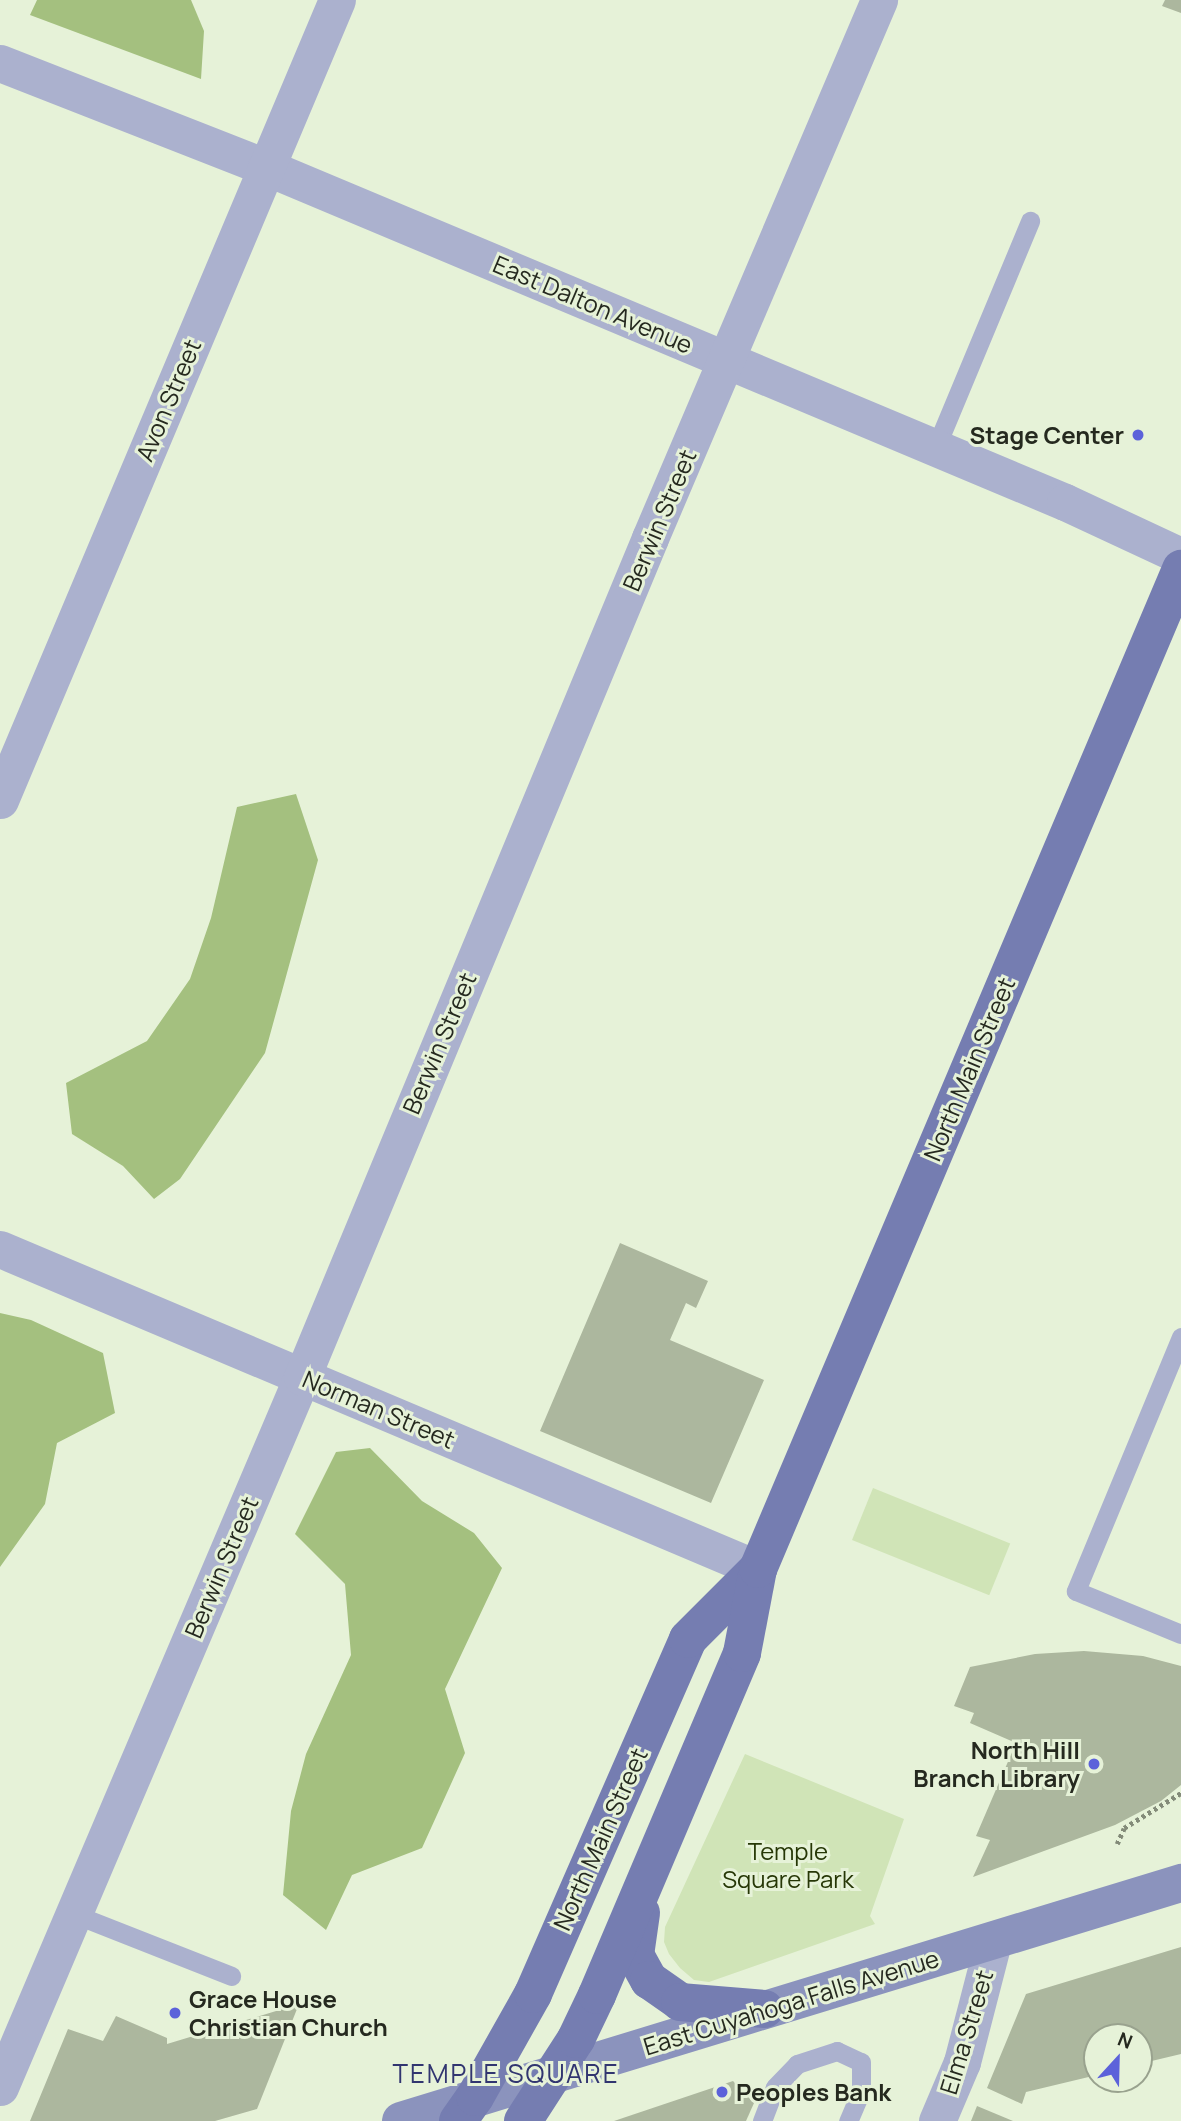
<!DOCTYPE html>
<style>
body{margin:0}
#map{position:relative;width:1181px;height:2121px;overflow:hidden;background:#e6f2d8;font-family:Manrope,sans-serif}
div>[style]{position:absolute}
.green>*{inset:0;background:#d0e4b7;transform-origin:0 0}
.forest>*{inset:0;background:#a4c07f}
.building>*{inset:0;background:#acb79e}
.path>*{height:4.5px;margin-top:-2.25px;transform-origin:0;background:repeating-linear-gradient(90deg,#838b79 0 3.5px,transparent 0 7px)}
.lane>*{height:19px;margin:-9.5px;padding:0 9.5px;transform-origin:9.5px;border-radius:9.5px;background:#abb1ce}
.street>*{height:37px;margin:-18.5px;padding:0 18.5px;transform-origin:18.5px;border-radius:18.5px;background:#abb1ce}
.secondary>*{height:38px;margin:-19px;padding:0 19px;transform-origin:19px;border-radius:19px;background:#8b93bd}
.primary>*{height:38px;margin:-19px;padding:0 19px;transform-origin:19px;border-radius:19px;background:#757db1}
.dots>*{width:19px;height:19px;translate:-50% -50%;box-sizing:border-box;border:4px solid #e6f2d8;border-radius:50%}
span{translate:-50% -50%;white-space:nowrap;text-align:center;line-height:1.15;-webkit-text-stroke:6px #e6f2d8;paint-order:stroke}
.street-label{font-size:24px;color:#25291f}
.poi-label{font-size:24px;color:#25291f;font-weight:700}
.right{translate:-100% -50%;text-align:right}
.left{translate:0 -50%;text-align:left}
.park-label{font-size:24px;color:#263706}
.neighbourhood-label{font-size:26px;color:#313570;letter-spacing:2px}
.north{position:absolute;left:1083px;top:2023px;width:70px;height:70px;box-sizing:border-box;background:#e6f2d8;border:2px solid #99a28e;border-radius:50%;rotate:22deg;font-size:19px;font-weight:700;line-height:28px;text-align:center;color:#25291f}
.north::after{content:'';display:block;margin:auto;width:24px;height:32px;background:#5c62da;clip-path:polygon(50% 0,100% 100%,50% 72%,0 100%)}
</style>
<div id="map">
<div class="green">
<i style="left:873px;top:1488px;width:148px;height:56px;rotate:22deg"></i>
<i style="clip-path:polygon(745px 1754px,904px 1819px,870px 1916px,875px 1924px,709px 1982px,694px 1980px,680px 1968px,669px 1954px,664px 1942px,665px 1927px)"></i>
</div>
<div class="forest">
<i style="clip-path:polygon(37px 0,191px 0,204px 31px,201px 79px,30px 15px)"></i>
<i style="clip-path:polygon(296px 794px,318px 860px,265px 1053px,180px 1179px,154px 1199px,123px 1166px,72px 1134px,66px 1083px,147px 1041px,190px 979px,211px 918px,237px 807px)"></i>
<i style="clip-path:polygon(0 1313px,31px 1320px,103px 1353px,115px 1413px,57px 1443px,45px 1504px,0 1567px)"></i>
<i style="clip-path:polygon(370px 1448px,422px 1501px,474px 1533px,502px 1568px,445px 1689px,465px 1753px,422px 1848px,352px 1875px,326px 1930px,283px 1895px,291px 1811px,306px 1754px,351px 1655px,345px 1584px,295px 1534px,336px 1452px)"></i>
</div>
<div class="building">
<i style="clip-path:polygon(1165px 0,1181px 0,1181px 13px,1162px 6px)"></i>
<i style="clip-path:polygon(620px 1243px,708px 1281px,696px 1308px,686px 1303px,670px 1340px,764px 1380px,711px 1503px,540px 1431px)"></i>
<i style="clip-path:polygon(1084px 1651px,1143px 1656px,1181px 1666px,1181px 1785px,1161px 1801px,1115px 1825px,973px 1877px,990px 1840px,976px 1836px,1016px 1743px,970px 1723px,974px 1713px,954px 1706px,970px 1667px,1035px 1654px)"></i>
<i style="clip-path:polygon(1181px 1947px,1181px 2054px,1139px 2064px,1139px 2037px,1097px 2037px,1097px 2075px,1026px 2092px,1022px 2104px,987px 2088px,1026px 1994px)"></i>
<i style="clip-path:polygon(299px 2004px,257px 2109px,215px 2121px,30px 2121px,68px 2029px,103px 2041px,116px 2016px,167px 2038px,167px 2044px)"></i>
<i style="clip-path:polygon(733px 2081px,754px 2103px,746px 2121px,614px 2121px)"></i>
<i style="clip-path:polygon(977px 2106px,1013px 2121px,971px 2121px)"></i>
</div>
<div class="path">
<i style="left:1117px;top:1844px;width:17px;rotate:-66deg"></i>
<i style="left:1124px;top:1828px;width:67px;rotate:-31.6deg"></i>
</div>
<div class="lane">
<i style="left:936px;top:447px;width:245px;rotate:-67.4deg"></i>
<i style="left:1181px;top:1337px;width:275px;rotate:112.5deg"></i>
<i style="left:1076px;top:1591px;width:113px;rotate:22.3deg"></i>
<i style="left:74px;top:1914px;width:169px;rotate:21.5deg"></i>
<i style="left:762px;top:2121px;width:36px;rotate:-69deg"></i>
<i style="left:775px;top:2087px;width:32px;rotate:-46deg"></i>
<i style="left:797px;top:2064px;width:42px;rotate:-18deg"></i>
<i style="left:837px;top:2051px;width:26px;rotate:25deg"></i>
<i style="left:861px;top:2062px;width:29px;rotate:90deg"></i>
<i style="left:861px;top:2091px;width:33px;rotate:113deg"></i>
</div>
<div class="street">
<i style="left:0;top:63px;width:286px;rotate:21.4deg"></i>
<i style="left:266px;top:167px;width:866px;rotate:22.75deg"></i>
<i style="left:1065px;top:502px;width:128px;rotate:25deg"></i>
<i style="left:0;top:800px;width:868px;rotate:-67.16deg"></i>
<i style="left:0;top:1249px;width:823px;rotate:22.89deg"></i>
<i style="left:0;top:2087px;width:772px;rotate:-66.96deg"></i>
<i style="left:302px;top:1377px;width:908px;rotate:-67.47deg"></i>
<i style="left:650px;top:538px;width:585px;rotate:-66.94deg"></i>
<i style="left:937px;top:2121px;width:64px;rotate:-67deg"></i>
<i style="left:962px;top:2062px;width:124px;rotate:-75.5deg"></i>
</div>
<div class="secondary">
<i style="left:401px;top:2121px;width:816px;rotate:-16.97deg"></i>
</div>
<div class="primary">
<i style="left:641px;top:1913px;width:42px;rotate:98.1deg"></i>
<i style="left:635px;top:1955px;width:29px;rotate:61deg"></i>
<i style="left:649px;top:1980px;width:38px;rotate:35deg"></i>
<i style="left:680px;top:2002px;width:85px;rotate:4.7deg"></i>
<i style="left:458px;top:2121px;width:29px;rotate:-55deg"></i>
<i style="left:475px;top:2097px;width:118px;rotate:-60.6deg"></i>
<i style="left:533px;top:1994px;width:387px;rotate:-66.4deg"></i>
<i style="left:688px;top:1639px;width:99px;rotate:-45deg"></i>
<i style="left:523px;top:2121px;width:98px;rotate:-57.1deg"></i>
<i style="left:576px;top:2039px;width:49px;rotate:-64.5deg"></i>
<i style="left:597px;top:1995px;width:371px;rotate:-67deg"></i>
<i style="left:742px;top:1653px;width:86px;rotate:-79.2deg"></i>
<i style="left:758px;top:1569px;width:1086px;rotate:-67.07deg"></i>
</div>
<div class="dots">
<i style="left:1138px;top:435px;background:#5c62da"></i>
<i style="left:1094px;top:1764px;background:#5c62da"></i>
<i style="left:175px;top:2013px;background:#5c62da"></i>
<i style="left:722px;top:2092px;background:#5c62da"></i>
</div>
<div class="street-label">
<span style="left:593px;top:304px;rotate:23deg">East Dalton Avenue</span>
<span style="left:168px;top:400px;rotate:-67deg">Avon Street</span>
<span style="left:659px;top:520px;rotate:-67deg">Berwin Street</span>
<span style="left:439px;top:1043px;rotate:-67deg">Berwin Street</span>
<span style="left:969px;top:1069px;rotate:-67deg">North Main Street</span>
<span style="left:379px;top:1409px;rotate:23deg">Norman Street</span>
<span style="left:221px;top:1567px;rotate:-67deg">Berwin Street</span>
<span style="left:600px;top:1839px;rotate:-66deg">North Main Street</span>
<span style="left:791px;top:2002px;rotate:-17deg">East Cuyahoga Falls Avenue</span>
<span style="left:966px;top:2032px;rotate:-73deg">Elma Street</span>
</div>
<div class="poi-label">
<span class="right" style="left:1124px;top:435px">Stage Center</span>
<span class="right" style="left:1080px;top:1764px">North Hill<br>Branch Library</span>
<span class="left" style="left:189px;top:2013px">Grace House<br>Christian Church</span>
<span class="left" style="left:736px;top:2092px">Peoples Bank</span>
</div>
<div class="park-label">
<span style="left:788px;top:1865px">Temple<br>Square Park</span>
</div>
<div class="neighbourhood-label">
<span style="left:506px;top:2074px">TEMPLE SQUARE</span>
</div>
<div class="north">N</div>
</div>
